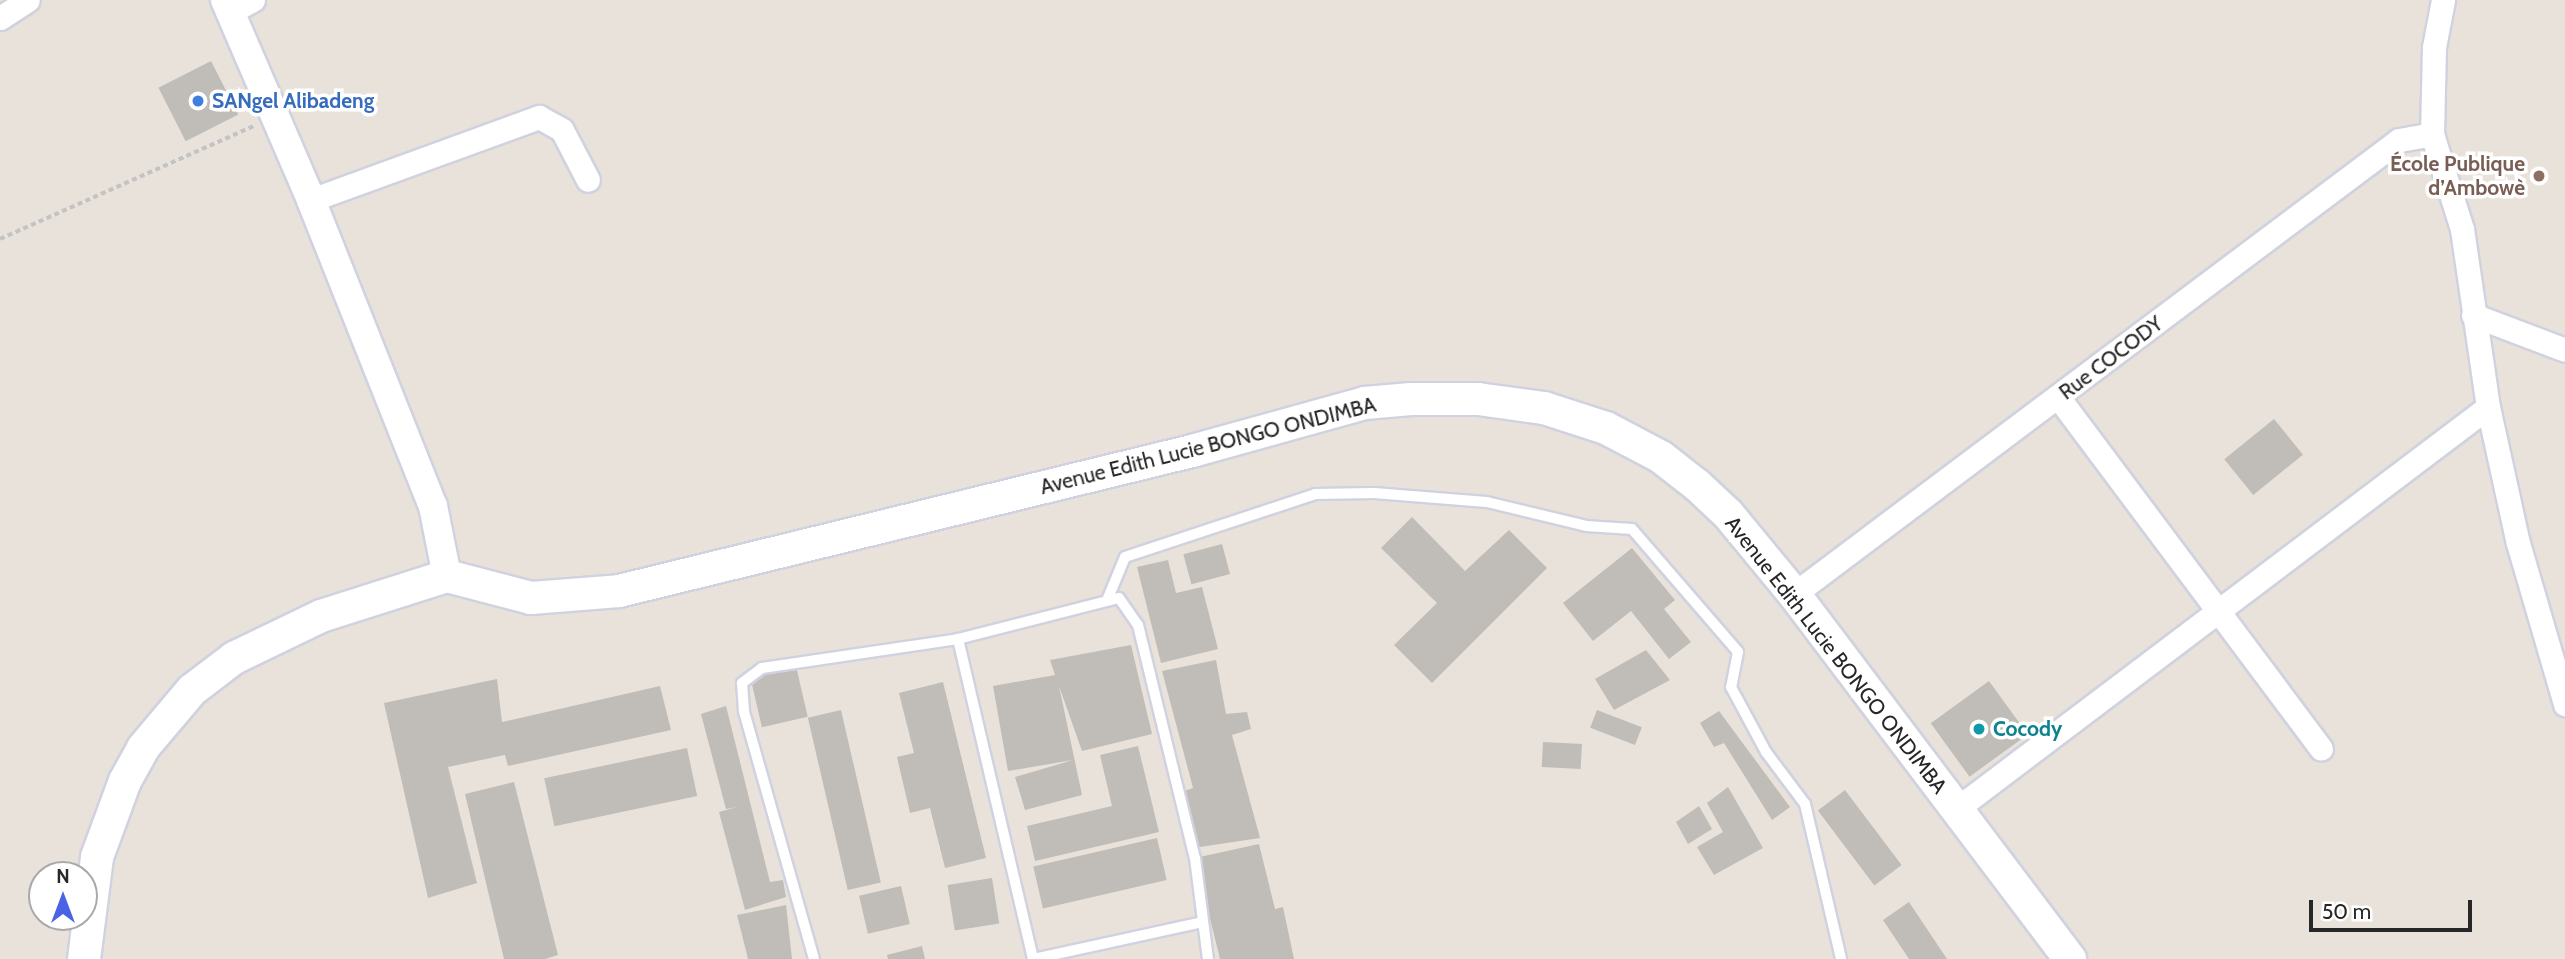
<!DOCTYPE html>
<meta charset="utf-8">
<style>
body{margin:0}
#map{position:relative;width:2565px;height:959px;overflow:hidden;background:#e8e2da;font-family:Cabin,sans-serif}
div>[style]{position:absolute}
.building>*{inset:0;background:#c0bcb7;transform-origin:0 0}
.path>*{height:3.5px;margin-top:-1.75px;transform-origin:0;background:repeating-linear-gradient(90deg,#c3c3c3 0 5px,transparent 0 8.5px)}
.roads{filter:drop-shadow(2px 0 #d0d2df) drop-shadow(-2px 0 #d0d2df) drop-shadow(0 2px #d0d2df) drop-shadow(0 -2px #d0d2df)}
.service>*{height:10px;margin:-5px;padding:0 5px;transform-origin:5px;border-radius:5px;background:#fff}
.minor>*{height:23px;margin:-11.5px;padding:0 11.5px;transform-origin:11.5px;border-radius:11.5px;background:#fff}
.tertiary>*{height:28px;margin:-14px;padding:0 14px;transform-origin:14px;border-radius:14px;background:#fff}
.secondary>*{height:32px;margin:-16px;padding:0 16px;transform-origin:16px;border-radius:16px;background:#fff}
.dots>*{width:19px;height:19px;translate:-50% -50%;box-sizing:border-box;border:4px solid #fff;border-radius:50%}
span{translate:-50% -50%;white-space:nowrap;text-align:center;line-height:1.15;-webkit-text-stroke:7px #fff;paint-order:stroke}
.shop-label{font-size:21px;color:#366cbe;font-weight:700}
.left{translate:0 -50%;text-align:left}
.education-label{font-size:21px;color:#785e54;font-weight:700}
.right{translate:-100% -50%;text-align:right}
.street-label{font-size:21px;color:#272727}
.culture-label{font-size:21px;color:#0d838f;font-weight:700}
.north{position:absolute;left:28px;top:861px;width:70px;height:70px;box-sizing:border-box;background:#fff;border:2px solid #a9a9a9;border-radius:50%;rotate:0deg;font-size:19px;font-weight:700;line-height:28px;text-align:center;color:#272727}
.north::after{content:'';display:block;margin:auto;width:24px;height:32px;background:#4a63e5;clip-path:polygon(50% 0,100% 100%,50% 72%,0 100%)}
.scale{position:absolute;left:2309px;top:900px;width:163px;height:32px;box-sizing:border-box;border:4px solid #272727;border-top:0;padding-left:9px;font-size:21px;line-height:24px;white-space:nowrap;color:#272727;-webkit-text-stroke:5px #fff;paint-order:stroke}
</style>
<div id="map">
<div class="building">
<i style="left:211px;top:61px;width:60px;height:59px;rotate:63deg"></i>
<i style="left:2274px;top:419px;width:46px;height:64px;rotate:51deg"></i>
<i style="clip-path:polygon(1412px 517px,1465px 571px,1509px 530px,1547px 568px,1432px 683px,1394px 645px,1437px 603px,1381px 548px)"></i>
<i style="left:1222px;top:544px;width:31px;height:40px;rotate:75deg"></i>
<i style="clip-path:polygon(1632px 548px,1675px 600px,1664px 609px,1691px 642px,1669px 659px,1631px 611px,1593px 641px,1563px 603px)"></i>
<i style="clip-path:polygon(1168px 560px,1176px 593px,1202px 587px,1218px 649px,1161px 663px,1137px 567px)"></i>
<i style="clip-path:polygon(1131px 645px,1152px 734px,1082px 751px,1059px 686px,1082px 795px,1025px 810px,1015px 777px,1073px 760px,1008px 771px,993px 686px,1055px 675px,1050px 660px)"></i>
<i style="clip-path:polygon(1646px 650px,1670px 680px,1614px 710px,1595px 679px)"></i>
<i style="clip-path:polygon(1216px 660px,1226px 714px,1247px 712px,1251px 729px,1232px 735px,1260px 838px,1193px 848px,1179px 793px,1193px 788px,1162px 671px)"></i>
<i style="left:796px;top:666px;width:52px;height:47px;rotate:77deg"></i>
<i style="clip-path:polygon(497px 679px,502px 722px,660px 686px,671px 730px,508px 766px,505px 755px,448px 767px,477px 883px,428px 898px,384px 703px)"></i>
<i style="left:1989px;top:681px;width:66px;height:72px;rotate:54deg"></i>
<i style="clip-path:polygon(943px 682px,986px 858px,945px 868px,930px 808px,910px 813px,897px 757px,914px 753px,899px 693px)"></i>
<i style="clip-path:polygon(726px 706px,770px 882px,783px 880px,786px 897px,745px 910px,719px 812px,737px 807px,726px 809px,701px 714px)"></i>
<i style="left:841px;top:710px;width:177px;height:34px;rotate:77deg"></i>
<i style="left:1597px;top:710px;width:48px;height:19px;rotate:21deg"></i>
<i style="clip-path:polygon(1719px 711px,1790px 807px,1772px 820px,1724px 743px,1714px 747px,1700px 723px)"></i>
<i style="left:1543px;top:742px;width:39px;height:25px;rotate:3deg"></i>
<i style="clip-path:polygon(1138px 746px,1159px 832px,1035px 861px,1027px 826px,1112px 806px,1100px 755px)"></i>
<i style="left:687px;top:748px;width:49px;height:146px;rotate:78deg"></i>
<i style="clip-path:polygon(514px 782px,558px 955px,545px 959px,504px 959px,465px 794px)"></i>
<i style="clip-path:polygon(1728px 787px,1763px 848px,1714px 875px,1697px 847px,1723px 832px,1707px 803px)"></i>
<i style="left:1845px;top:790px;width:94px;height:34px;rotate:53deg"></i>
<i style="clip-path:polygon(1699px 806px,1712px 829px,1688px 844px,1676px 822px)"></i>
<i style="left:1157px;top:838px;width:43px;height:127px;rotate:77deg"></i>
<i style="clip-path:polygon(1259px 844px,1275px 909px,1283px 907px,1294px 959px,1220px 959px,1195px 858px)"></i>
<i style="left:992px;top:878px;width:46px;height:45px;rotate:81deg"></i>
<i style="left:901px;top:886px;width:39px;height:43px;rotate:77deg"></i>
<i style="clip-path:polygon(1909px 902px,1947px 959px,1909px 959px,1883px 920px)"></i>
<i style="clip-path:polygon(786px 905px,792px 959px,748px 959px,737px 915px)"></i>
<i style="clip-path:polygon(922px 946px,925px 959px,888px 959px,887px 955px)"></i>
</div>
<div class="path">
<i style="left:0;top:239px;width:278px;rotate:-24deg"></i>
</div>
<div class="roads">
<div class="service">
<i style="left:1108px;top:598px;width:44px;rotate:-67.5deg"></i>
<i style="left:1125px;top:557px;width:200px;rotate:-18.3deg"></i>
<i style="left:1315px;top:494px;width:59px;rotate:-1deg"></i>
<i style="left:1374px;top:493px;width:113px;rotate:4.6deg"></i>
<i style="left:1487px;top:502px;width:102px;rotate:13.6deg"></i>
<i style="left:1586px;top:526px;width:46px;rotate:3.7deg"></i>
<i style="left:1632px;top:529px;width:162px;rotate:49.2deg"></i>
<i style="left:1738px;top:652px;width:36px;rotate:101deg"></i>
<i style="left:1731px;top:687px;width:74px;rotate:61.7deg"></i>
<i style="left:1766px;top:752px;width:65px;rotate:53.1deg"></i>
<i style="left:1805px;top:804px;width:159px;rotate:76.9deg"></i>
<i style="left:958px;top:639px;width:329px;rotate:76.8deg"></i>
<i style="left:814px;top:959px;width:258px;rotate:-105.8deg"></i>
<i style="left:744px;top:711px;width:28px;rotate:-94deg"></i>
<i style="left:742px;top:683px;width:25px;rotate:-37deg"></i>
<i style="left:762px;top:668px;width:198px;rotate:-8.4deg"></i>
<i style="left:958px;top:639px;width:166px;rotate:-14.3deg"></i>
<i style="left:1119px;top:598px;width:33px;rotate:55deg"></i>
<i style="left:1138px;top:625px;width:240px;rotate:76.3deg"></i>
<i style="left:1195px;top:858px;width:102px;rotate:82.7deg"></i>
<i style="left:1033px;top:959px;width:173px;rotate:-12.3deg"></i>
</div>
<div class="minor">
<i style="left:2443px;top:0;width:48px;rotate:100.8deg"></i>
<i style="left:2434px;top:47px;width:87px;rotate:91.3deg"></i>
<i style="left:2432px;top:134px;width:100px;rotate:72.5deg"></i>
<i style="left:2462px;top:229px;width:180px;rotate:81.7deg"></i>
<i style="left:2488px;top:407px;width:139px;rotate:77.6deg"></i>
<i style="left:2518px;top:543px;width:168px;rotate:73.7deg"></i>
<i style="left:230px;top:12px;width:26px;rotate:-28deg"></i>
<i style="left:0;top:18px;width:33px;rotate:-33deg"></i>
<i style="left:311px;top:200px;width:243px;rotate:-20deg"></i>
<i style="left:539px;top:117px;width:26px;rotate:29deg"></i>
<i style="left:562px;top:130px;width:56px;rotate:62.5deg"></i>
<i style="left:2473px;top:315px;width:98px;rotate:20.8deg"></i>
<i style="left:2058px;top:397px;width:439px;rotate:53.2deg"></i>
<i style="left:1794px;top:594px;width:756px;rotate:-36.89deg"></i>
<i style="left:2399px;top:140px;width:34px;rotate:-10deg"></i>
<i style="left:1955px;top:810px;width:668px;rotate:-37.09deg"></i>
</div>
<div class="tertiary">
<i style="left:225px;top:0;width:218px;rotate:66.7deg"></i>
<i style="left:311px;top:200px;width:329px;rotate:68.3deg"></i>
<i style="left:433px;top:506px;width:71px;rotate:78.7deg"></i>
</div>
<div class="secondary">
<i style="left:84px;top:959px;width:103px;rotate:-82.7deg"></i>
<i style="left:97px;top:857px;width:81px;rotate:-69.8deg"></i>
<i style="left:125px;top:781px;width:38px;rotate:-61deg"></i>
<i style="left:143px;top:748px;width:76px;rotate:-49.8deg"></i>
<i style="left:192px;top:690px;width:53px;rotate:-37.3deg"></i>
<i style="left:234px;top:658px;width:97px;rotate:-25.8deg"></i>
<i style="left:321px;top:616px;width:132px;rotate:-17.6deg"></i>
<i style="left:447px;top:576px;width:87px;rotate:14.7deg"></i>
<i style="left:531px;top:598px;width:88px;rotate:-4.5deg"></i>
<i style="left:619px;top:591px;width:590px;rotate:-13.73deg"></i>
<i style="left:1192px;top:451px;width:180px;rotate:-15.5deg"></i>
<i style="left:1365px;top:403px;width:46px;rotate:-5deg"></i>
<i style="left:1411px;top:399px;width:67px"></i>
<i style="left:1478px;top:399px;width:67px;rotate:7.8deg"></i>
<i style="left:1544px;top:408px;width:65px;rotate:17.9deg"></i>
<i style="left:1606px;top:428px;width:62px;rotate:27.8deg"></i>
<i style="left:1661px;top:457px;width:46px;rotate:37.9deg"></i>
<i style="left:1697px;top:485px;width:42px;rotate:43.1deg"></i>
<i style="left:1728px;top:514px;width:104px;rotate:50.5deg"></i>
<i style="left:1794px;top:594px;width:458px;rotate:52.9deg"></i>
</div>
</div>
<div class="dots">
<i style="left:198px;top:101px;background:#3f7fe0"></i>
<i style="left:2539px;top:176px;background:#8d6e63"></i>
<i style="left:1979px;top:729px;background:#0f9aa8"></i>
</div>
<div class="shop-label">
<span class="left" style="left:212px;top:101px">SANgel Alibadeng</span>
</div>
<div class="education-label">
<span class="right" style="left:2525px;top:176px">École Publique<br>d’Ambowè</span>
</div>
<div class="street-label">
<span style="left:2111px;top:358px;rotate:-37deg">Rue COCODY</span>
<span style="left:1208px;top:446px;rotate:-14deg">Avenue Edith Lucie BONGO ONDIMBA</span>
<span style="left:1836px;top:655px;rotate:52deg">Avenue Edith Lucie BONGO ONDIMBA</span>
</div>
<div class="culture-label">
<span class="left" style="left:1993px;top:729px">Cocody</span>
</div>
<div class="north">N</div>
<div class="scale">50 m</div>
</div>
